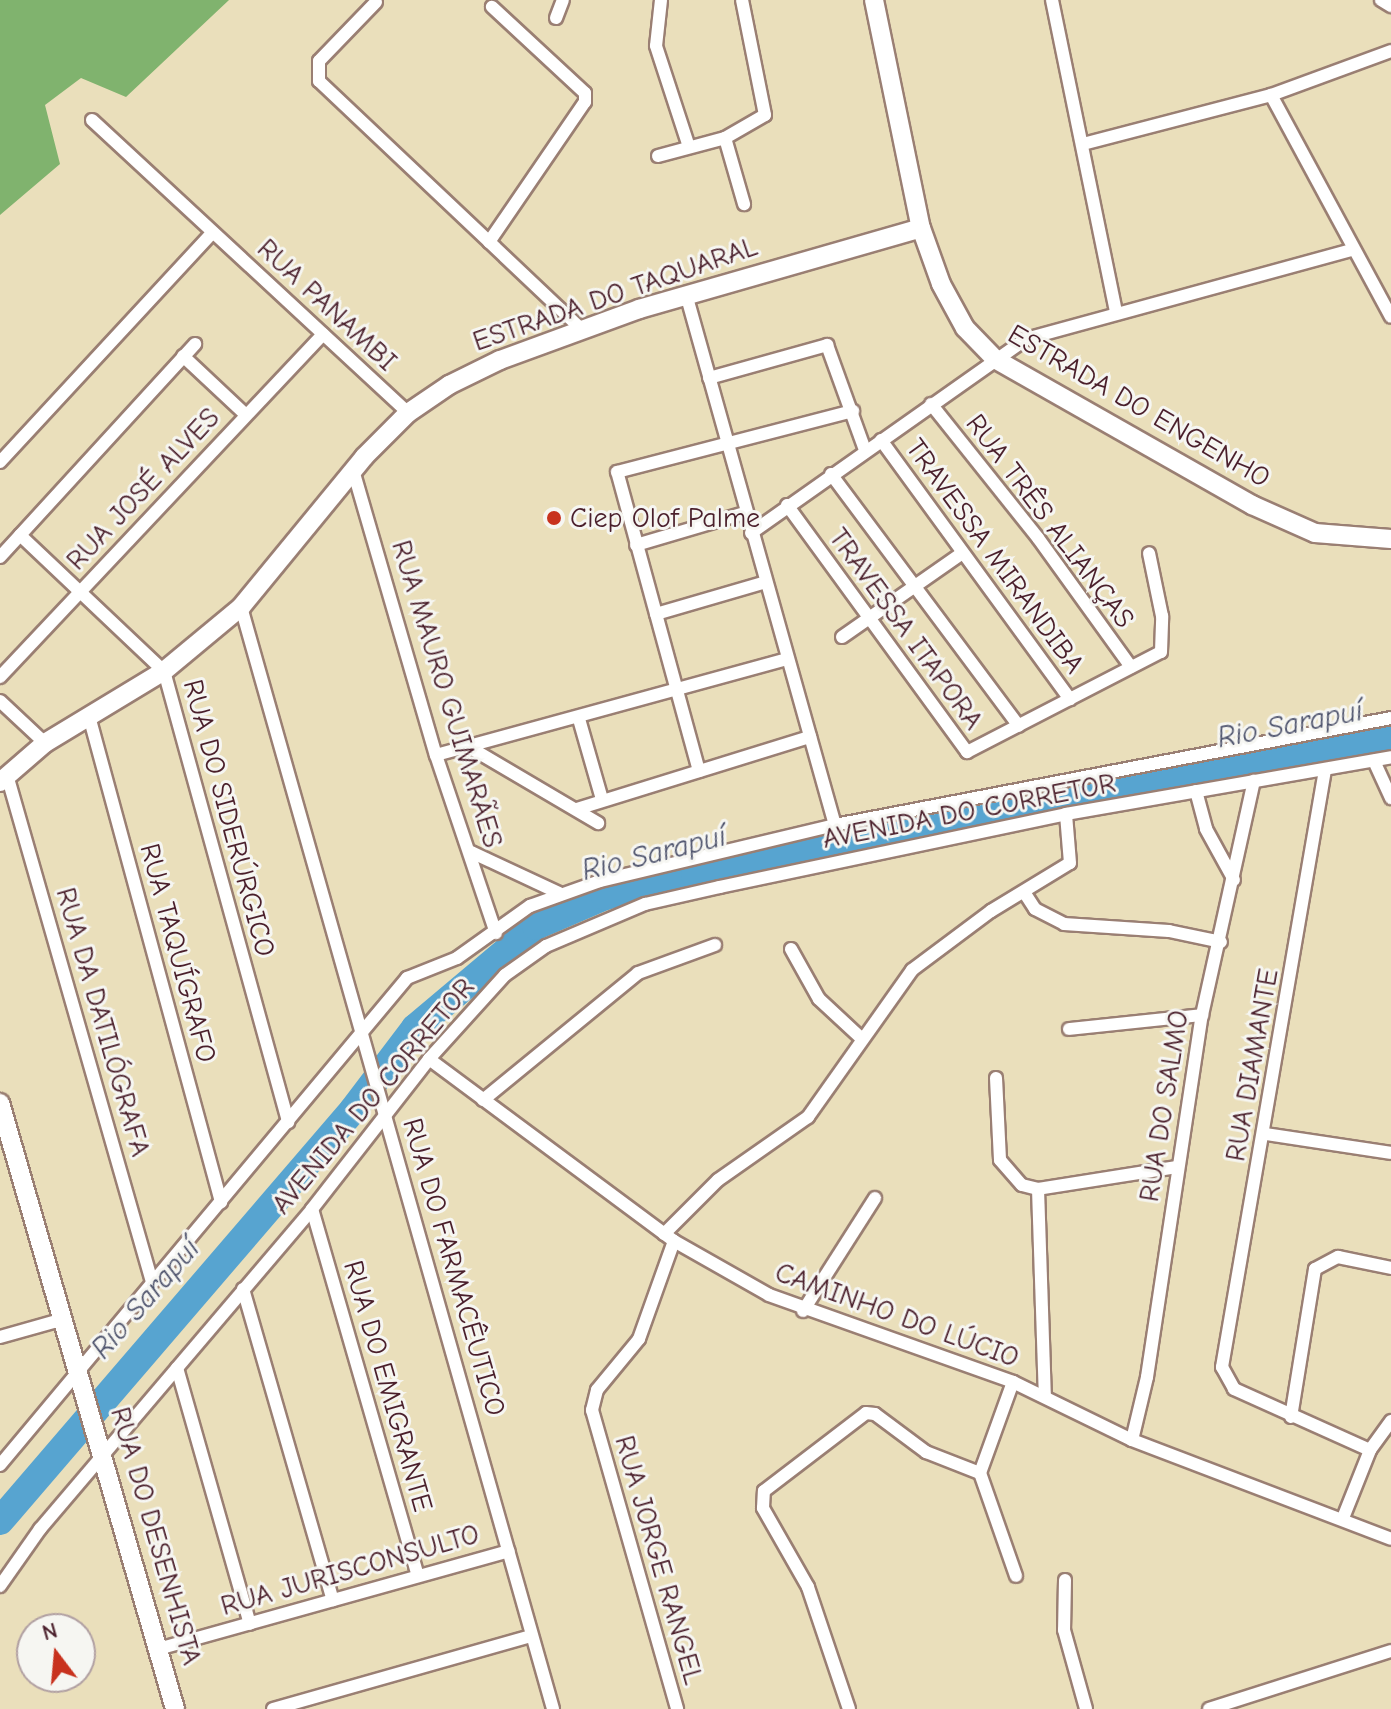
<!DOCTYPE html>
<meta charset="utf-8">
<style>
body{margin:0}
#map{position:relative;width:1391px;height:1709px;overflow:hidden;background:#eadfbb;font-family:"Comic Neue",sans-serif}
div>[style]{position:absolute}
.forest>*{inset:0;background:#80b36e}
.river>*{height:28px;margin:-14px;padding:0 14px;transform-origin:14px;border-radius:14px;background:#57a4d0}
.roads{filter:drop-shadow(2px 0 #9a7f73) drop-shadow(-2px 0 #9a7f73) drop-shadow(0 2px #9a7f73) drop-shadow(0 -2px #9a7f73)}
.street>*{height:12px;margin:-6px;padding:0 6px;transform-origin:6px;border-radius:6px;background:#fff}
.secondary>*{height:18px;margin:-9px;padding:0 9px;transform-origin:9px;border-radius:9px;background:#fff}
.dots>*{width:22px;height:22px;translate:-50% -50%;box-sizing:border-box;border:4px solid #f6f6f2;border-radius:50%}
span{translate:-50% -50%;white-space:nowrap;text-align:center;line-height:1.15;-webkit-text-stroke:6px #f6f6f2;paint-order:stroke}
.street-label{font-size:28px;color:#4a1f2b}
.poi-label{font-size:28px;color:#4a1f2b}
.left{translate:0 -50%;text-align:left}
.water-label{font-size:30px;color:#4f546d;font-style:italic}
.north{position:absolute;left:16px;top:1613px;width:80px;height:80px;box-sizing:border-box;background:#f6f6f2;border:2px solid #b1a0a2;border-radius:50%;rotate:344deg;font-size:22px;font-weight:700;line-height:32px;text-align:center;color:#4a1f2b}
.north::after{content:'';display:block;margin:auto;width:28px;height:36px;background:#c8321e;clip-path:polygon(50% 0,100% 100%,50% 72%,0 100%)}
</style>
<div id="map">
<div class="forest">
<i style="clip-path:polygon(0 0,229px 0,126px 97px,81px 78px,45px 105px,60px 164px,0 215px)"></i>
</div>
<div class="river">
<i style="left:0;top:1521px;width:542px;rotate:-49.34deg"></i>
<i style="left:353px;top:1110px;width:103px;rotate:-52.9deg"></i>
<i style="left:415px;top:1028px;width:158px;rotate:-40.1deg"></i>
<i style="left:536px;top:926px;width:75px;rotate:-23.5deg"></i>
<i style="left:605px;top:896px;width:92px;rotate:-13.1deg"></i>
<i style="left:695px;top:875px;width:709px;rotate:-10.98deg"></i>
</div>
<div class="roads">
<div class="street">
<i style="left:661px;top:0;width:46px;rotate:96.2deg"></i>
<i style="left:656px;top:46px;width:106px;rotate:71.9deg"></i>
<i style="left:1052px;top:0;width:319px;rotate:78.4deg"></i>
<i style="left:1381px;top:0;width:12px;rotate:31deg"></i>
<i style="left:376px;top:2px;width:82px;rotate:134deg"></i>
<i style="left:319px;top:61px;width:20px;rotate:90deg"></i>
<i style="left:319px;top:81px;width:361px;rotate:43.4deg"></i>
<i style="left:556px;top:18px;width:19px;rotate:-69deg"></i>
<i style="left:1271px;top:95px;width:252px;rotate:61.6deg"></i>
<i style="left:92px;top:120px;width:431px;rotate:42.8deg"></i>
<i style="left:725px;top:138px;width:69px;rotate:73.9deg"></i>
<i style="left:1083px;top:144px;width:194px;rotate:-14.6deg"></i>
<i style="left:1271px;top:95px;width:128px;rotate:-20.1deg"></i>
<i style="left:658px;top:156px;width:69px;rotate:-15deg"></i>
<i style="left:725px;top:138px;width:46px;rotate:-29.9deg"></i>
<i style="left:765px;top:115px;width:117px;rotate:-101.3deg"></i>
<i style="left:489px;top:242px;width:170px;rotate:-55.6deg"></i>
<i style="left:585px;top:102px;width:9px;rotate:-90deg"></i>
<i style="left:585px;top:93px;width:127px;rotate:-137.2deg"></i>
<i style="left:686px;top:294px;width:552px;rotate:74.33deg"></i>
<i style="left:183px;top:356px;width:85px;rotate:43.1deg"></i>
<i style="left:709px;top:378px;width:123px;rotate:-15.6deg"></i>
<i style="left:827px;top:345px;width:112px;rotate:70.1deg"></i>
<i style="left:931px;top:404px;width:171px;rotate:51.4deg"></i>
<i style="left:1038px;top:538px;width:159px;rotate:54.2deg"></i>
<i style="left:881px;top:440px;width:321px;rotate:53.9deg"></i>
<i style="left:0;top:462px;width:313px;rotate:-47.2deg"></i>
<i style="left:353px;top:470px;width:297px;rotate:73.8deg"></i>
<i style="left:436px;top:755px;width:188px;rotate:71.4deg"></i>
<i style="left:831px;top:474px;width:314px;rotate:53.3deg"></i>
<i style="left:787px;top:505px;width:306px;rotate:53.9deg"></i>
<i style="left:967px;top:752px;width:218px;rotate:-27.3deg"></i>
<i style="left:1161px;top:652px;width:36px;rotate:-88deg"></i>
<i style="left:1162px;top:616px;width:64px;rotate:-101.7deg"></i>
<i style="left:751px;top:533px;width:337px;rotate:-35.2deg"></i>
<i style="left:1026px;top:339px;width:338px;rotate:-15.3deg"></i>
<i style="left:20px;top:535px;width:198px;rotate:43.4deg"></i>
<i style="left:164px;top:671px;width:468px;rotate:74.6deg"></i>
<i style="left:636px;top:545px;width:114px;rotate:-16.4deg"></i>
<i style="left:0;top:557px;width:289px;rotate:-47.5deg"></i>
<i style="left:241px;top:607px;width:1145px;rotate:74.19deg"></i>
<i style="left:656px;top:614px;width:111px;rotate:-16.2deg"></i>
<i style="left:842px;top:637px;width:145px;rotate:-34.9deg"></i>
<i style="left:0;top:677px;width:471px;rotate:-46.7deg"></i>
<i style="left:0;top:701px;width:62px;rotate:43deg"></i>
<i style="left:89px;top:716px;width:504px;rotate:74.8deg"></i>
<i style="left:579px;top:719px;width:83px;rotate:74deg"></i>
<i style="left:469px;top:747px;width:150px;rotate:30.5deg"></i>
<i style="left:436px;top:755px;width:363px;rotate:-15.3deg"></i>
<i style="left:1374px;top:761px;width:41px;rotate:65.3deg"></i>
<i style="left:1325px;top:770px;width:606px;rotate:99.79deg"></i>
<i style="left:1222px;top:1367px;width:25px;rotate:61deg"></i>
<i style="left:1234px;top:1389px;width:149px;rotate:24.2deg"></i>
<i style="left:699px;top:771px;width:310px;rotate:-105.3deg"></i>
<i style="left:617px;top:472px;width:244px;rotate:-14.5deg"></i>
<i style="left:7px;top:775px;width:527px;rotate:74.04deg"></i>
<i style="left:1196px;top:791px;width:39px;rotate:75deg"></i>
<i style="left:1206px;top:829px;width:58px;rotate:61.2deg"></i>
<i style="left:577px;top:809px;width:244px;rotate:-17.2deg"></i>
<i style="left:471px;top:852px;width:97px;rotate:25deg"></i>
<i style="left:1024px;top:892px;width:20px;rotate:57deg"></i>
<i style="left:1035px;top:909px;width:33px;rotate:27deg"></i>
<i style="left:1064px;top:924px;width:105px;rotate:3.8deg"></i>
<i style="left:1169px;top:931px;width:53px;rotate:11.9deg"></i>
<i style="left:791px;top:949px;width:57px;rotate:60.8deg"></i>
<i style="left:819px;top:999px;width:59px;rotate:42.9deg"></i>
<i style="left:1069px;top:1029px;width:134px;rotate:-6deg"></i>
<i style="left:429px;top:1059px;width:305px;rotate:36.6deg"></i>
<i style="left:674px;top:1241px;width:109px;rotate:29.6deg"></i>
<i style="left:769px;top:1295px;width:259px;rotate:19.6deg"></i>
<i style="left:1013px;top:1382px;width:132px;rotate:26deg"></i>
<i style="left:1132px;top:1440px;width:277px;rotate:20.9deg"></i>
<i style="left:996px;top:1078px;width:82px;rotate:87.2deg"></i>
<i style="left:1000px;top:1160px;width:33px;rotate:49deg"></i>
<i style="left:1022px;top:1185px;width:16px;rotate:14deg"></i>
<i style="left:1038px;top:1189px;width:141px;rotate:-9deg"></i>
<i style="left:483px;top:1100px;width:200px;rotate:-39.3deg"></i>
<i style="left:638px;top:973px;width:82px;rotate:-20deg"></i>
<i style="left:1266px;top:1134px;width:126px;rotate:8.6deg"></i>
<i style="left:1038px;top:1189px;width:208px;rotate:88.1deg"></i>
<i style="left:312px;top:1209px;width:382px;rotate:73.9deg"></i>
<i style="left:664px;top:1234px;width:76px;rotate:-45deg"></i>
<i style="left:718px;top:1180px;width:110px;rotate:-35deg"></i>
<i style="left:808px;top:1117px;width:180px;rotate:-54.7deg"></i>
<i style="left:912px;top:970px;width:99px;rotate:-36.8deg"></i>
<i style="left:991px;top:911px;width:92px;rotate:-31.3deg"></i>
<i style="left:1070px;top:863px;width:49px;rotate:-94.7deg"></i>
<i style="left:674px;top:1241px;width:104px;rotate:109.7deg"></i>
<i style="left:639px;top:1339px;width:66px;rotate:129.5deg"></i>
<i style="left:597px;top:1390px;width:21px;rotate:104deg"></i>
<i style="left:592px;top:1410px;width:311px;rotate:74.1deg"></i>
<i style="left:243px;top:1289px;width:324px;rotate:73.9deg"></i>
<i style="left:803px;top:1311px;width:134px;rotate:-57.5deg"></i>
<i style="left:0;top:1337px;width:66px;rotate:-15.7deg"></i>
<i style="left:177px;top:1368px;width:266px;rotate:74.1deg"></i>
<i style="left:1291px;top:1417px;width:150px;rotate:-80.8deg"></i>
<i style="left:1315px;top:1269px;width:26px;rotate:-28deg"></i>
<i style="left:1338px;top:1257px;width:54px;rotate:11.7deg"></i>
<i style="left:1132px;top:1440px;width:65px;rotate:-76.6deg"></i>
<i style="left:1147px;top:1377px;width:366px;rotate:-81.4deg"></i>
<i style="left:1202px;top:1015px;width:240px;rotate:-77.5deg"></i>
<i style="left:0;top:1465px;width:635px;rotate:-50.11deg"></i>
<i style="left:407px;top:978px;width:54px;rotate:-21.8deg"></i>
<i style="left:457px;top:958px;width:90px;rotate:-35.5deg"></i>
<i style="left:530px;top:906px;width:74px;rotate:-19.7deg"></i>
<i style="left:600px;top:881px;width:242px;rotate:-13.4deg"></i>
<i style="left:835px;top:825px;width:566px;rotate:-10.89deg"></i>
<i style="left:980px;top:1473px;width:97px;rotate:-70.1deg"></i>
<i style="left:1343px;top:1518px;width:73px;rotate:-68.3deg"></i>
<i style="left:1370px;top:1450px;width:36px;rotate:-54deg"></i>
<i style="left:1065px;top:1580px;width:50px;rotate:91.1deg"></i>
<i style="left:1064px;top:1630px;width:82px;rotate:74.4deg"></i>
<i style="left:0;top:1586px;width:70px;rotate:-54.9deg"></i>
<i style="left:40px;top:1529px;width:420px;rotate:-49.6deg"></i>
<i style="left:312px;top:1209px;width:190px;rotate:-52deg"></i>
<i style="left:429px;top:1059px;width:113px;rotate:-47.9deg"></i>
<i style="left:505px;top:975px;width:50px;rotate:-35.3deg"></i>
<i style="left:546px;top:946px;width:108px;rotate:-23deg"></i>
<i style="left:645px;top:904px;width:77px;rotate:-12.8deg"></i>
<i style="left:720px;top:887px;width:354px;rotate:-11.9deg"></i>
<i style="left:1066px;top:814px;width:330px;rotate:-9.9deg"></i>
<i style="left:158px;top:1649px;width:364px;rotate:-15.6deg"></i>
<i style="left:273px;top:1709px;width:268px;rotate:-15.8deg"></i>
<i style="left:849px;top:1709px;width:129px;rotate:-108.6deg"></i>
<i style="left:808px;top:1587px;width:91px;rotate:-119.7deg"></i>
<i style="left:763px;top:1508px;width:17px;rotate:-87deg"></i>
<i style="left:764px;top:1491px;width:128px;rotate:-37.4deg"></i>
<i style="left:866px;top:1413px;width:9px;rotate:6deg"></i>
<i style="left:875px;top:1414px;width:64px;rotate:36.7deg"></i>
<i style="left:926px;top:1452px;width:58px;rotate:21.3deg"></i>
<i style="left:980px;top:1473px;width:109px;rotate:70.7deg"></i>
<i style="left:1209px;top:1709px;width:191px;rotate:-17.7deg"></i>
</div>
<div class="secondary">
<i style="left:874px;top:0;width:233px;rotate:78.4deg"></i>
<i style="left:921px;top:228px;width:59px;rotate:70.3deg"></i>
<i style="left:941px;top:284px;width:50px;rotate:61.4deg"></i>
<i style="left:965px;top:328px;width:43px;rotate:45.9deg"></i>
<i style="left:995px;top:359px;width:296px;rotate:29.6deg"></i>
<i style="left:1252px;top:505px;width:69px;rotate:24deg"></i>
<i style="left:1315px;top:533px;width:76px;rotate:4.5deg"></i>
<i style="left:0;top:782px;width:60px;rotate:-40.9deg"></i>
<i style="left:45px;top:743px;width:139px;rotate:-31.2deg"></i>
<i style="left:164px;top:671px;width:100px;rotate:-39.7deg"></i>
<i style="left:241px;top:607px;width:194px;rotate:-50.6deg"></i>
<i style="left:364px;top:457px;width:62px;rotate:-45deg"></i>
<i style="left:408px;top:413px;width:50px;rotate:-34.3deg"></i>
<i style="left:449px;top:385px;width:57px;rotate:-26.1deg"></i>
<i style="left:500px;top:360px;width:148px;rotate:-20.1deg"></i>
<i style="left:639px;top:309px;width:293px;rotate:-16deg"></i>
<i style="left:0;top:1103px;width:631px;rotate:73.89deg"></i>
</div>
</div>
<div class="dots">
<i style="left:554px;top:518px;background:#c8321e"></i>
</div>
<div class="street-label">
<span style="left:615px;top:294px;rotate:-19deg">ESTRADA DO TAQUARAL</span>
<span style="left:327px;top:305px;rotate:43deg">RUA PANAMBI</span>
<span style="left:1139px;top:406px;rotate:30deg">ESTRADA DO ENGENHO</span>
<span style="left:143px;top:489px;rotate:-47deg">RUA JOSÉ ALVES</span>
<span style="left:1050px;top:521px;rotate:53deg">RUA TRÊS ALIANÇAS</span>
<span style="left:995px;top:556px;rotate:54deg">TRAVESSA MIRANDIBA</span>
<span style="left:906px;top:629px;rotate:54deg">TRAVESSA ITAPORA</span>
<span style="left:447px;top:694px;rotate:73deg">RUA MAURO GUIMARÃES</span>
<span style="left:969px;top:811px;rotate:-11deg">AVENIDA DO CORRETOR</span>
<span style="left:229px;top:818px;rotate:75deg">RUA DO SIDERÚRGICO</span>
<span style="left:178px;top:953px;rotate:75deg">RUA TAQUÍGRAFO</span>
<span style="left:103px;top:1022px;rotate:74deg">RUA DA DATILÓGRAFA</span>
<span style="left:1252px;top:1065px;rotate:-80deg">RUA DIAMANTE</span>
<span style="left:373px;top:1096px;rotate:-50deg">AVENIDA DO CORRETOR</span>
<span style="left:1164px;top:1106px;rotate:-81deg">RUA DO SALMO</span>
<span style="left:454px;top:1267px;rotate:74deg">RUA DO FARMACÊUTICO</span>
<span style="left:897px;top:1315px;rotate:20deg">CAMINHO DO LÚCIO</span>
<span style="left:388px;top:1386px;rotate:74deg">RUA DO EMIGRANTE</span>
<span style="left:156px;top:1536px;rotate:74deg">RUA DO DESENHISTA</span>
<span style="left:659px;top:1560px;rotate:74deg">RUA JORGE RANGEL</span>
<span style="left:350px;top:1570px;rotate:-16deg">RUA JURISCONSULTO</span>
</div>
<div class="poi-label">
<span class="left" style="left:570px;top:518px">Ciep Olof Palme</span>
</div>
<div class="water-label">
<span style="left:1290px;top:725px;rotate:-11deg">Rio Sarapuí</span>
<span style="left:654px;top:854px;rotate:-14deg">Rio Sarapuí</span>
<span style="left:146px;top:1299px;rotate:-49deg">Rio Sarapuí</span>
</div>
<div class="north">N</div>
</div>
